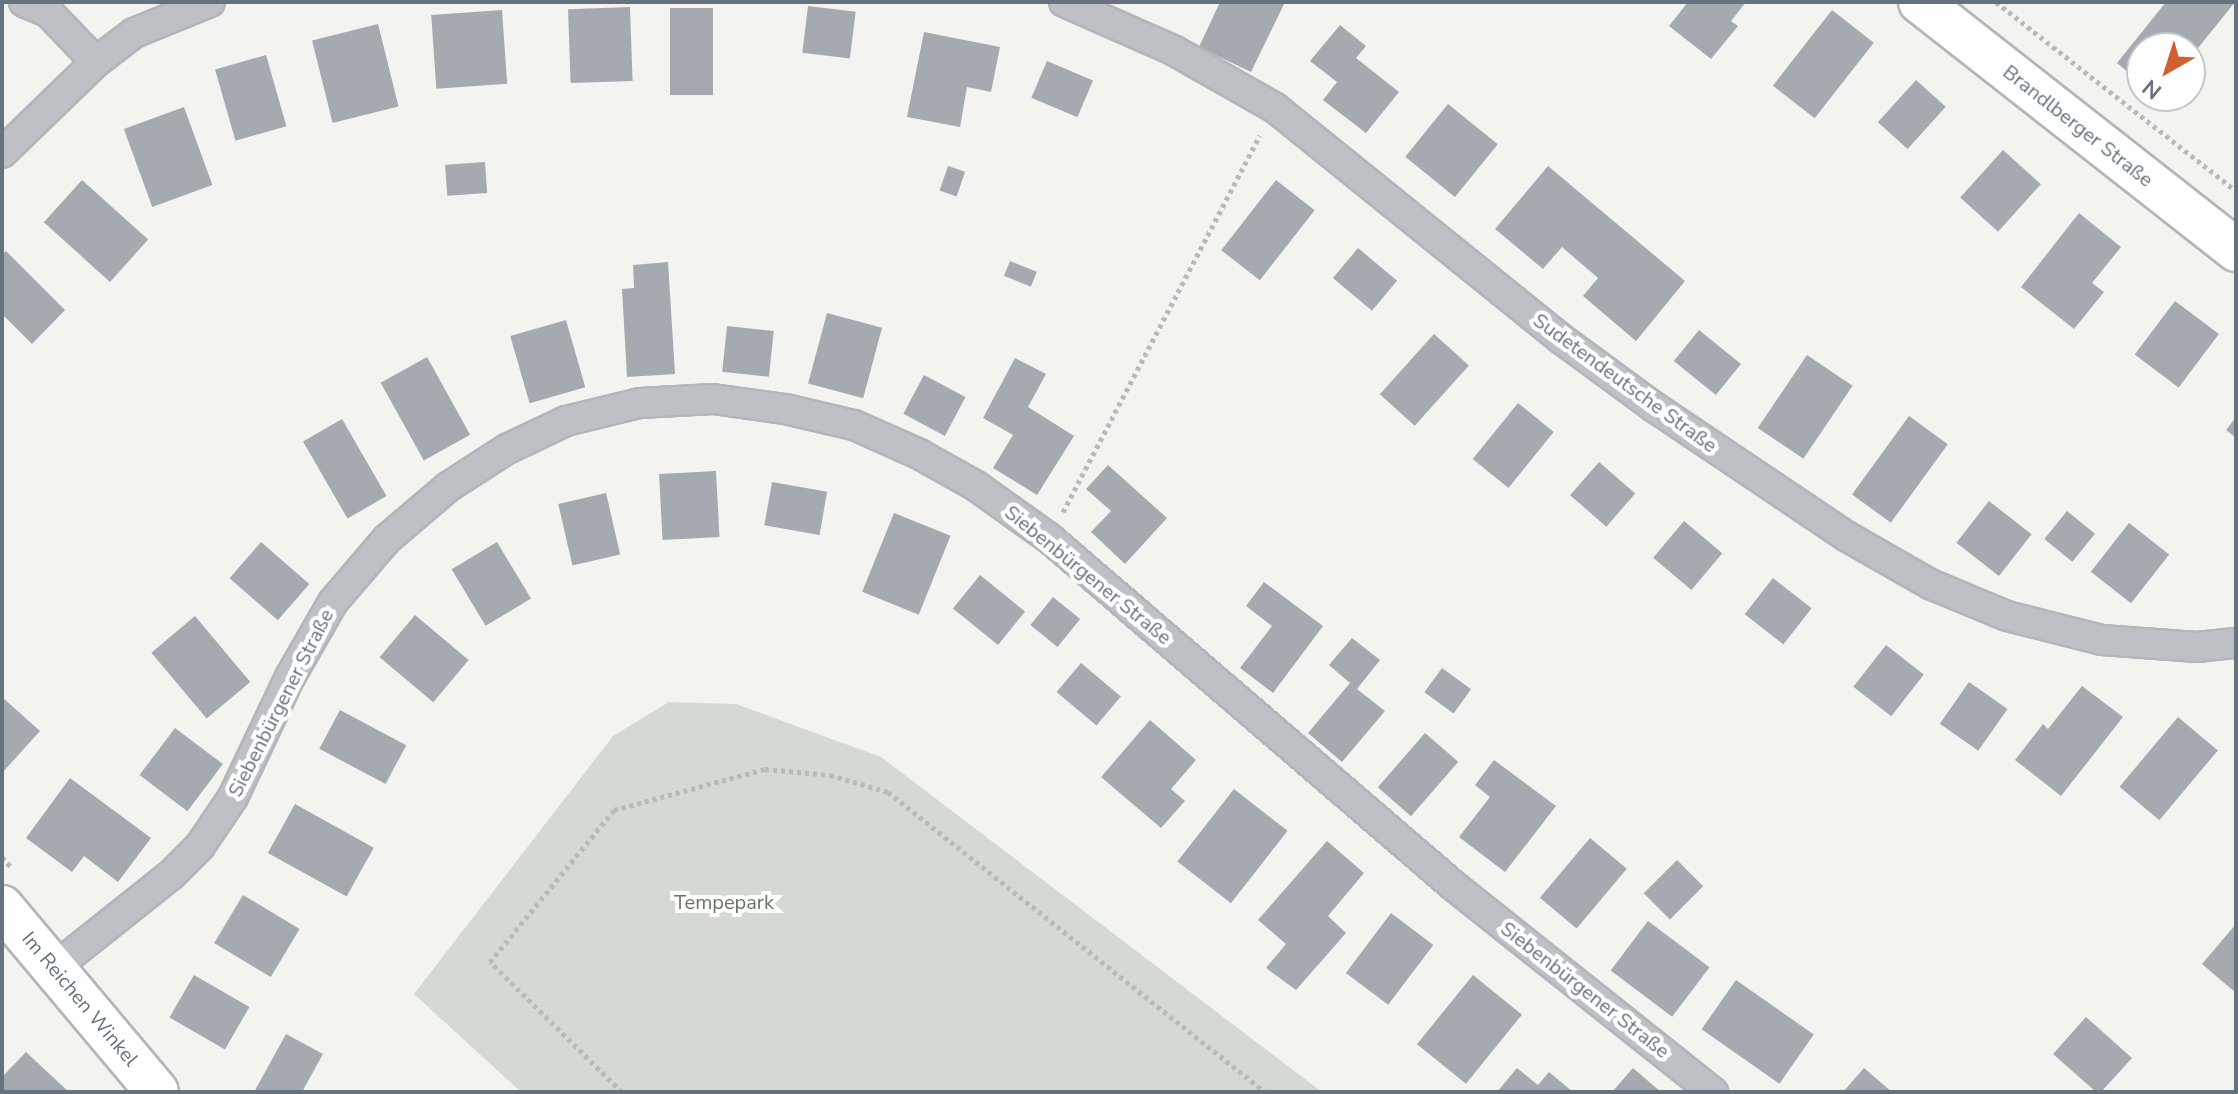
<!DOCTYPE html>
<meta charset="utf-8">
<style>
body{margin:0}
#map{position:relative;width:2238px;height:1094px;overflow:hidden;background:#f3f4f0;font-family:"Nunito Sans",sans-serif}
div>[style]{position:absolute}
.green>*{inset:0;background:#d4dad2}
.building>*{inset:0;background:#a4aab0;transform-origin:0 0}
.path>*{height:5px;margin-top:-2.5px;transform-origin:0;background:repeating-linear-gradient(90deg,#b7b9bc 0 4px,transparent 0 8px)}
.roads{filter:drop-shadow(2px 0 #b2b6ba) drop-shadow(-2px 0 #b2b6ba) drop-shadow(0 2px #b2b6ba) drop-shadow(0 -2px #b2b6ba)}
.street>*{height:28px;margin:-14px;padding:0 14px;transform-origin:14px;border-radius:14px;background:#bdc0c4}
.secondary>*{height:42px;margin:-21px;padding:0 21px;transform-origin:21px;border-radius:21px;background:#fff}
span{translate:-50% -50%;white-space:nowrap;text-align:center;line-height:1.15;-webkit-text-stroke:8px #fff;paint-order:stroke}
.street-label{font-size:20px;color:#66727e}
.park-label{font-size:20px;color:#677664}
.frame{position:absolute;inset:0;border:4px solid #66727e;pointer-events:none}
.north{position:absolute;left:2126px;top:32px;width:80px;height:80px;box-sizing:border-box;background:#fff;border:2px solid #c2c7cb;border-radius:50%;rotate:219deg;font-size:22px;font-weight:700;line-height:32px;text-align:center;color:#66727e}
.north::after{content:'';display:block;margin:auto;width:28px;height:36px;background:#d05f34;clip-path:polygon(50% 0,100% 100%,50% 72%,0 100%)}
</style>
<div id="map">
<div class="green">
<i style="clip-path:polygon(669px 702px,736px 704px,881px 757px,1322px 1092px,521px 1092px,414px 994px,613px 736px)"></i>
</div>
<div class="building">
<i style="clip-path:polygon(1220px 2px,1285px 2px,1251px 72px,1199px 47px)"></i>
<i style="clip-path:polygon(1688px 2px,1746px 2px,1731px 21px,1738px 26px,1711px 59px,1669px 26px)"></i>
<i style="clip-path:polygon(2166px 2px,2235px 2px,2190px 58px,2190px 48px,2142px 48px,2142px 84px,2117px 63px)"></i>
<i style="left:808px;top:6px;width:48px;height:47px;rotate:7deg"></i>
<i style="left:630px;top:7px;width:74px;height:62px;rotate:88deg"></i>
<i style="left:670px;top:8px;width:43px;height:87px"></i>
<i style="left:502px;top:10px;width:74px;height:71px;rotate:86deg"></i>
<i style="left:1832px;top:10px;width:53px;height:96px;rotate:38deg"></i>
<i style="left:378px;top:24px;width:85px;height:68px;rotate:76deg"></i>
<i style="clip-path:polygon(1340px 25px,1366px 46px,1356px 58px,1399px 92px,1366px 133px,1323px 100px,1337px 82px,1310px 61px)"></i>
<i style="clip-path:polygon(924px 32px,1000px 47px,991px 92px,967px 87px,960px 127px,907px 117px)"></i>
<i style="left:266px;top:55px;width:74px;height:53px;rotate:74deg"></i>
<i style="left:1047px;top:61px;width:50px;height:40px;rotate:23deg"></i>
<i style="left:1916px;top:80px;width:40px;height:57px;rotate:42deg"></i>
<i style="left:1448px;top:104px;width:64px;height:68px;rotate:39deg"></i>
<i style="left:184px;top:107px;width:83px;height:64px;rotate:70deg"></i>
<i style="left:2003px;top:150px;width:51px;height:64px;rotate:42deg"></i>
<i style="left:485px;top:162px;width:31px;height:40px;rotate:86deg"></i>
<i style="left:948px;top:166px;width:18px;height:26px;rotate:19deg"></i>
<i style="clip-path:polygon(1548px 166px,1685px 281px,1636px 341px,1583px 296px,1598px 278px,1562px 247px,1543px 269px,1495px 229px)"></i>
<i style="left:82px;top:180px;width:89px;height:57px;rotate:42deg"></i>
<i style="left:1276px;top:180px;width:49px;height:89px;rotate:38deg"></i>
<i style="clip-path:polygon(2079px 213px,2121px 247px,2092px 283px,2104px 292px,2074px 329px,2021px 287px)"></i>
<i style="left:1358px;top:248px;width:51px;height:39px;rotate:40deg"></i>
<i style="clip-path:polygon(6px 251px,65px 310px,32px 344px,2px 314px,2px 254px)"></i>
<i style="left:1010px;top:261px;width:29px;height:16px;rotate:22deg"></i>
<i style="clip-path:polygon(668px 262px,675px 374px,627px 377px,622px 289px,634px 288px,633px 265px)"></i>
<i style="left:2175px;top:301px;width:55px;height:67px;rotate:37deg"></i>
<i style="left:827px;top:313px;width:57px;height:73px;rotate:15deg"></i>
<i style="left:566px;top:320px;width:70px;height:58px;rotate:74deg"></i>
<i style="left:727px;top:326px;width:47px;height:46px;rotate:6deg"></i>
<i style="left:1699px;top:330px;width:54px;height:40px;rotate:39deg"></i>
<i style="left:1434px;top:334px;width:47px;height:81px;rotate:42deg"></i>
<i style="left:1807px;top:355px;width:55px;height:88px;rotate:34deg"></i>
<i style="left:427px;top:357px;width:89px;height:53px;rotate:61deg"></i>
<i style="clip-path:polygon(1015px 358px,1046px 374px,1028px 407px,1074px 436px,1037px 495px,993px 468px,1013px 435px,983px 418px)"></i>
<i style="left:924px;top:375px;width:47px;height:44px;rotate:28deg"></i>
<i style="left:1518px;top:403px;width:46px;height:72px;rotate:39deg"></i>
<i style="left:1909px;top:416px;width:48px;height:97px;rotate:36deg"></i>
<i style="clip-path:polygon(2236px 417px,2236px 438px,2226px 430px)"></i>
<i style="left:342px;top:419px;width:89px;height:45px;rotate:60deg"></i>
<i style="left:1599px;top:462px;width:48px;height:44px;rotate:41deg"></i>
<i style="clip-path:polygon(1108px 465px,1167px 518px,1125px 564px,1091px 532px,1111px 511px,1086px 489px)"></i>
<i style="left:716px;top:471px;width:66px;height:57px;rotate:87deg"></i>
<i style="left:772px;top:482px;width:56px;height:44px;rotate:10deg"></i>
<i style="left:606px;top:493px;width:63px;height:49px;rotate:77deg"></i>
<i style="left:1989px;top:501px;width:54px;height:53px;rotate:38deg"></i>
<i style="left:2067px;top:511px;width:36px;height:36px;rotate:39deg"></i>
<i style="left:894px;top:513px;width:61px;height:85px;rotate:22deg"></i>
<i style="left:1684px;top:521px;width:50px;height:48px;rotate:40deg"></i>
<i style="left:2129px;top:523px;width:51px;height:62px;rotate:38deg"></i>
<i style="left:261px;top:542px;width:64px;height:48px;rotate:41deg"></i>
<i style="left:497px;top:542px;width:66px;height:53px;rotate:59deg"></i>
<i style="left:980px;top:575px;width:58px;height:43px;rotate:39deg"></i>
<i style="left:1773px;top:578px;width:49px;height:46px;rotate:38deg"></i>
<i style="clip-path:polygon(1264px 582px,1323px 626px,1273px 693px,1240px 668px,1272px 626px,1246px 606px)"></i>
<i style="left:1053px;top:597px;width:35px;height:36px;rotate:39deg"></i>
<i style="left:415px;top:615px;width:70px;height:55px;rotate:40deg"></i>
<i style="left:195px;top:616px;width:86px;height:57px;rotate:50deg"></i>
<i style="clip-path:polygon(1352px 638px,1380px 660px,1357px 689px,1385px 711px,1342px 762px,1308px 733px,1350px 683px,1329px 665px)"></i>
<i style="left:1886px;top:645px;width:48px;height:53px;rotate:38deg"></i>
<i style="left:1081px;top:663px;width:52px;height:38px;rotate:40deg"></i>
<i style="left:1442px;top:668px;width:36px;height:30px;rotate:36deg"></i>
<i style="left:1969px;top:682px;width:47px;height:51px;rotate:35deg"></i>
<i style="clip-path:polygon(2082px 686px,2123px 717px,2061px 796px,2015px 760px,2043px 724px,2048px 729px)"></i>
<i style="clip-path:polygon(2px 697px,40px 731px,2px 773px)"></i>
<i style="left:340px;top:710px;width:75px;height:44px;rotate:28deg"></i>
<i style="left:2178px;top:717px;width:52px;height:91px;rotate:40deg"></i>
<i style="clip-path:polygon(1150px 720px,1196px 760px,1171px 789px,1185px 801px,1161px 828px,1101px 777px)"></i>
<i style="left:175px;top:728px;width:60px;height:59px;rotate:37deg"></i>
<i style="left:1425px;top:733px;width:44px;height:72px;rotate:41deg"></i>
<i style="clip-path:polygon(1494px 760px,1556px 806px,1505px 872px,1459px 837px,1490px 797px,1475px 785px)"></i>
<i style="clip-path:polygon(70px 778px,151px 838px,118px 882px,84px 856px,72px 872px,26px 838px)"></i>
<i style="left:1234px;top:789px;width:68px;height:92px;rotate:38deg"></i>
<i style="left:295px;top:804px;width:90px;height:56px;rotate:29deg"></i>
<i style="left:1590px;top:838px;width:48px;height:78px;rotate:40deg"></i>
<i style="clip-path:polygon(1327px 841px,1364px 873px,1328px 916px,1346px 933px,1296px 990px,1266px 968px,1286px 944px,1258px 920px)"></i>
<i style="left:1677px;top:860px;width:37px;height:47px;rotate:45deg"></i>
<i style="left:243px;top:895px;width:66px;height:56px;rotate:31deg"></i>
<i style="left:1391px;top:913px;width:53px;height:75px;rotate:37deg"></i>
<i style="left:1648px;top:921px;width:77px;height:62px;rotate:37deg"></i>
<i style="clip-path:polygon(2236px 924px,2236px 993px,2202px 964px)"></i>
<i style="left:194px;top:975px;width:64px;height:49px;rotate:30deg"></i>
<i style="left:1473px;top:975px;width:63px;height:89px;rotate:39deg"></i>
<i style="left:1736px;top:980px;width:95px;height:60px;rotate:35deg"></i>
<i style="clip-path:polygon(2086px 1017px,2132px 1058px,2101px 1092px,2096px 1092px,2053px 1054px)"></i>
<i style="clip-path:polygon(286px 1034px,323px 1054px,302px 1092px,254px 1092px)"></i>
<i style="clip-path:polygon(26px 1052px,69px 1092px,2px 1092px,2px 1077px)"></i>
<i style="clip-path:polygon(1517px 1068px,1538px 1085px,1549px 1072px,1573px 1092px,1497px 1092px)"></i>
<i style="clip-path:polygon(1633px 1068px,1661px 1092px,1612px 1092px)"></i>
<i style="clip-path:polygon(1864px 1068px,1892px 1092px,1843px 1092px)"></i>
</div>
<div class="path">
<i style="left:1996px;top:2px;width:305px;rotate:38.2deg"></i>
<i style="left:1063px;top:512px;width:425px;rotate:-62.4deg"></i>
<i style="left:2px;top:857px;width:15px;rotate:48deg"></i>
<i style="left:622px;top:1092px;width:185px;rotate:-135.4deg"></i>
<i style="left:490px;top:962px;width:196px;rotate:-50.8deg"></i>
<i style="left:614px;top:810px;width:156px;rotate:-15.2deg"></i>
<i style="left:765px;top:769px;width:65px;rotate:5.3deg"></i>
<i style="left:830px;top:775px;width:60px;rotate:16.3deg"></i>
<i style="left:888px;top:792px;width:482px;rotate:38.5deg"></i>
</div>
<div class="roads">
<div class="street">
<i style="left:24px;top:2px;width:26px;rotate:23deg"></i>
<i style="left:48px;top:12px;width:69px;rotate:46.2deg"></i>
<i style="left:1064px;top:2px;width:119px;rotate:23.8deg"></i>
<i style="left:1173px;top:50px;width:117px;rotate:29.6deg"></i>
<i style="left:1275px;top:108px;width:366px;rotate:38.9deg"></i>
<i style="left:1560px;top:338px;width:117px;rotate:36.3deg"></i>
<i style="left:1654px;top:407px;width:231px;rotate:33.9deg"></i>
<i style="left:1846px;top:536px;width:97px;rotate:29.7deg"></i>
<i style="left:1930px;top:584px;width:83px;rotate:22.6deg"></i>
<i style="left:2007px;top:616px;width:98px;rotate:14.2deg"></i>
<i style="left:2102px;top:640px;width:95px;rotate:4.2deg"></i>
<i style="left:2197px;top:647px;width:39px;rotate:-6deg"></i>
<i style="left:2px;top:153px;width:131px;rotate:-44.1deg"></i>
<i style="left:96px;top:62px;width:48px;rotate:-37.3deg"></i>
<i style="left:134px;top:33px;width:82px;rotate:-22.2deg"></i>
<i style="left:54px;top:968px;width:149px;rotate:-38.5deg"></i>
<i style="left:171px;top:875px;width:41px;rotate:-45deg"></i>
<i style="left:200px;top:846px;width:59px;rotate:-56deg"></i>
<i style="left:233px;top:797px;width:133px;rotate:-64.6deg"></i>
<i style="left:290px;top:677px;width:86px;rotate:-60.2deg"></i>
<i style="left:333px;top:602px;width:83px;rotate:-49.4deg"></i>
<i style="left:387px;top:539px;width:80px;rotate:-40.4deg"></i>
<i style="left:448px;top:487px;width:70px;rotate:-32.8deg"></i>
<i style="left:507px;top:449px;width:65px;rotate:-25.4deg"></i>
<i style="left:566px;top:421px;width:76px;rotate:-13.7deg"></i>
<i style="left:640px;top:403px;width:73px;rotate:-3.1deg"></i>
<i style="left:713px;top:399px;width:73px;rotate:7.9deg"></i>
<i style="left:785px;top:409px;width:71px;rotate:13.1deg"></i>
<i style="left:854px;top:425px;width:71px;rotate:24deg"></i>
<i style="left:919px;top:454px;width:65px;rotate:29.3deg"></i>
<i style="left:976px;top:486px;width:90px;rotate:35.5deg"></i>
<i style="left:1049px;top:538px;width:535px;rotate:40.68deg"></i>
<i style="left:1455px;top:887px;width:330px;rotate:38.5deg"></i>
</div>
<div class="secondary">
<i style="left:1920px;top:2px;width:402px;rotate:38.1deg"></i>
<i style="left:2px;top:907px;width:241px;rotate:50deg"></i>
</div>
</div>
<div class="street-label">
<span style="left:2078px;top:126px;rotate:38deg">Brandlberger Straße</span>
<span style="left:1625px;top:383px;rotate:36deg">Sudetendeutsche Straße</span>
<span style="left:1088px;top:575px;rotate:39deg">Siebenbürgener Straße</span>
<span style="left:281px;top:703px;rotate:-63deg">Siebenbürgener Straße</span>
<span style="left:1585px;top:990px;rotate:38deg">Siebenbürgener Straße</span>
<span style="left:80px;top:999px;rotate:50deg">Im Reichen Winkel</span>
</div>
<div class="park-label">
<span style="left:724px;top:902px">Tempepark</span>
</div>
<div class="frame"></div>
<div class="north">N</div>
</div>
